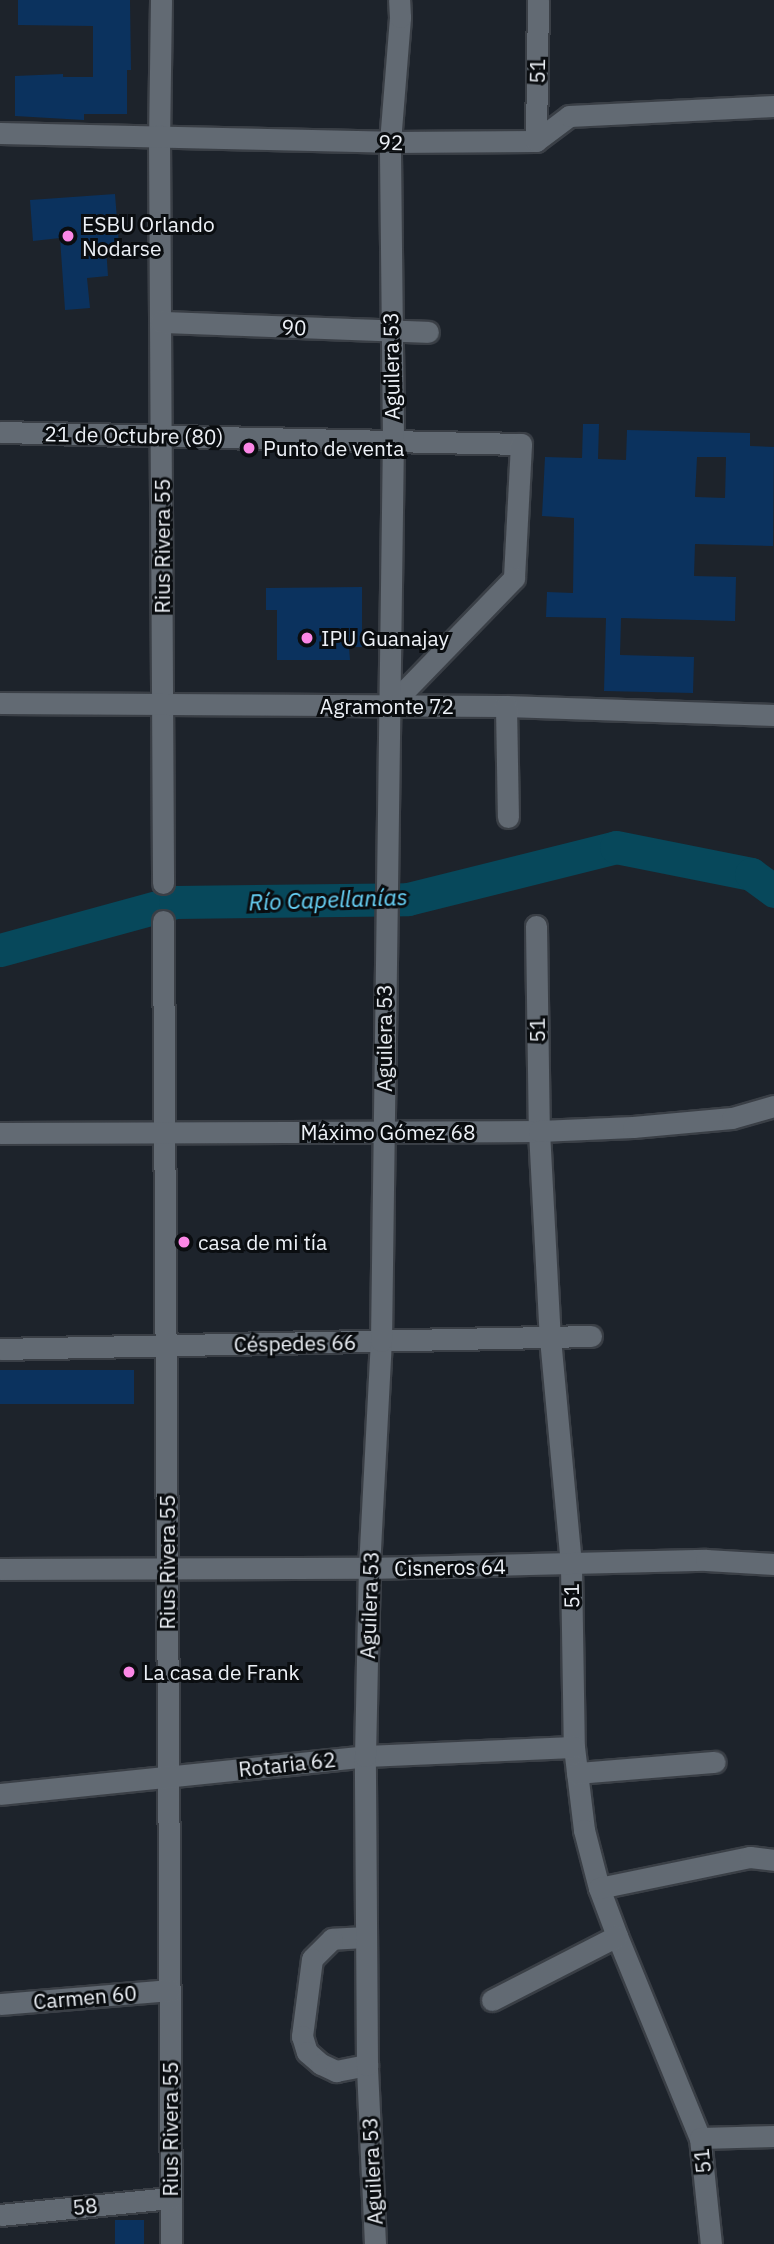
<!DOCTYPE html>
<meta charset="utf-8">
<style>
body{margin:0}
#map{position:relative;width:774px;height:2244px;overflow:hidden;background:#1d232b;font-family:"IBM Plex Sans",sans-serif}
div>[style]{position:absolute}
.river>*{height:33px;margin:-16.5px;padding:0 16.5px;transform-origin:16.5px;border-radius:16.5px;background:#07485b}
.building>*{inset:0;background:#0b325e;transform-origin:0 0}
.roads{filter:drop-shadow(2px 0 #3a3f46) drop-shadow(-2px 0 #3a3f46) drop-shadow(0 2px #3a3f46) drop-shadow(0 -2px #3a3f46)}
.minor>*{height:21px;margin:-10.5px;padding:0 10.5px;transform-origin:10.5px;border-radius:10.5px;background:#626a73}
.dots>*{width:19px;height:19px;translate:-50% -50%;box-sizing:border-box;border:4px solid #0a0d10;border-radius:50%}
span{translate:-50% -50%;white-space:nowrap;text-align:center;line-height:1.15;-webkit-text-stroke:6px #0a0d10;paint-order:stroke}
.street-label{font-size:21px;color:#edf1f7}
.poi-label{font-size:21px;color:#edf1f7}
.left{translate:0 -50%;text-align:left}
.water-label{font-size:23px;color:#6ad7fd;font-style:italic}
</style>
<div id="map">
<div class="river">
<i style="left:0;top:950px;width:181px;rotate:-15.3deg"></i>
<i style="left:175px;top:902px;width:233px;rotate:-0.7deg"></i>
<i style="left:408px;top:899px;width:214px;rotate:-14deg"></i>
<i style="left:616px;top:847px;width:138px;rotate:11.3deg"></i>
<i style="left:751px;top:874px;width:29px;rotate:36deg"></i>
</div>
<div class="building">
<i style="clip-path:polygon(18px 0,130px 0,131px 70px,127px 70px,127px 114px,84px 114px,84px 120px,15px 116px,15px 76px,63px 74px,63px 77px,93px 77px,93px 26px,18px 25px)"></i>
<i style="clip-path:polygon(115px 194px,119px 245px,106px 247px,108px 276px,87px 278px,90px 308px,65px 310px,60px 238px,33px 241px,30px 200px)"></i>
<i style="clip-path:polygon(evenodd,583px 424px,599px 424px,598px 459px,626px 460px,627px 430px,750px 433px,750px 446px,774px 447px,773px 546px,695px 544px,694px 576px,736px 577px,735px 621px,621px 618px,620px 655px,694px 657px,693px 693px,604px 691px,606px 618px,546px 617px,547px 592px,573px 593px,574px 518px,542px 516px,545px 457px,582px 458px,583px 424px,697px 457px,726px 457px,725px 498px,695px 497px,697px 457px)"></i>
<i style="clip-path:polygon(362px 587px,362px 647px,349px 647px,350px 660px,277px 660px,277px 610px,266px 610px,266px 588px)"></i>
<i style="left:0;top:1370px;width:134px;height:34px"></i>
<i style="left:115px;top:2220px;width:29px;height:24px"></i>
</div>
<div class="roads">
<div class="minor">
<i style="left:161px;top:0;width:135px;rotate:90.8deg"></i>
<i style="left:159px;top:135px;width:748px;rotate:89.69deg"></i>
<i style="left:0;top:133px;width:390px;rotate:1.3deg"></i>
<i style="left:390px;top:142px;width:146px;rotate:-0.4deg"></i>
<i style="left:536px;top:141px;width:41px;rotate:-37.1deg"></i>
<i style="left:569px;top:116px;width:205px;rotate:-2.8deg"></i>
<i style="left:536px;top:141px;width:141px;rotate:-89.2deg"></i>
<i style="left:161px;top:322px;width:267px;rotate:2.1deg"></i>
<i style="left:0;top:432px;width:521px;rotate:1.32deg"></i>
<i style="left:521px;top:444px;width:134px;rotate:93deg"></i>
<i style="left:514px;top:578px;width:180px;rotate:134.1deg"></i>
<i style="left:0;top:703px;width:506px;rotate:0.34deg"></i>
<i style="left:506px;top:706px;width:268px;rotate:1.9deg"></i>
<i style="left:506px;top:706px;width:111px;rotate:89deg"></i>
<i style="left:163px;top:921px;width:1323px;rotate:89.65deg"></i>
<i style="left:536px;top:926px;width:205px;rotate:89.2deg"></i>
<i style="left:539px;top:1131px;width:207px;rotate:87deg"></i>
<i style="left:550px;top:1338px;width:229px;rotate:84.7deg"></i>
<i style="left:571px;top:1566px;width:181px;rotate:89.1deg"></i>
<i style="left:574px;top:1747px;width:84px;rotate:83.1deg"></i>
<i style="left:584px;top:1830px;width:60px;rotate:75.5deg"></i>
<i style="left:599px;top:1888px;width:51px;rotate:69.4deg"></i>
<i style="left:617px;top:1936px;width:218px;rotate:67.7deg"></i>
<i style="left:700px;top:2138px;width:107px;rotate:84.1deg"></i>
<i style="left:0;top:1133px;width:539px;rotate:-0.21deg"></i>
<i style="left:539px;top:1131px;width:94px;rotate:-2.4deg"></i>
<i style="left:633px;top:1127px;width:99px;rotate:-5.2deg"></i>
<i style="left:732px;top:1118px;width:44px;rotate:-15.9deg"></i>
<i style="left:0;top:1349px;width:591px;rotate:-1.26deg"></i>
<i style="left:0;top:1569px;width:369px;rotate:-0.2deg"></i>
<i style="left:369px;top:1568px;width:337px;rotate:-1.4deg"></i>
<i style="left:706px;top:1560px;width:68px;rotate:3.4deg"></i>
<i style="left:577px;top:1773px;width:138px;rotate:-4.6deg"></i>
<i style="left:0;top:1794px;width:367px;rotate:-5.9deg"></i>
<i style="left:365px;top:1756px;width:209px;rotate:-2.5deg"></i>
<i style="left:599px;top:1888px;width:154px;rotate:-11.6deg"></i>
<i style="left:750px;top:1857px;width:24px;rotate:7deg"></i>
<i style="left:366px;top:1937px;width:34px;rotate:177deg"></i>
<i style="left:332px;top:1939px;width:28px;rotate:135deg"></i>
<i style="left:312px;top:1959px;width:78px;rotate:97.4deg"></i>
<i style="left:302px;top:2036px;width:17px;rotate:73deg"></i>
<i style="left:307px;top:2052px;width:18px;rotate:41deg"></i>
<i style="left:321px;top:2064px;width:17px;rotate:25deg"></i>
<i style="left:336px;top:2071px;width:32px;rotate:-11deg"></i>
<i style="left:492px;top:2000px;width:140px;rotate:-27.1deg"></i>
<i style="left:0;top:2004px;width:170px;rotate:-4.7deg"></i>
<i style="left:700px;top:2138px;width:74px;rotate:-1.5deg"></i>
<i style="left:0;top:2215px;width:172px;rotate:-5.7deg"></i>
<i style="left:375px;top:2244px;width:179px;rotate:-92.6deg"></i>
<i style="left:367px;top:2065px;width:309px;rotate:-90.4deg"></i>
<i style="left:365px;top:1756px;width:188px;rotate:-88.8deg"></i>
<i style="left:369px;top:1568px;width:227px;rotate:-87deg"></i>
<i style="left:381px;top:1341px;width:902px;rotate:-89.24deg"></i>
<i style="left:393px;top:439px;width:297px;rotate:-90.6deg"></i>
<i style="left:390px;top:142px;width:125px;rotate:-85.4deg"></i>
<i style="left:400px;top:17px;width:17px;rotate:-93deg"></i>
</div>
</div>
<div class="dots">
<i style="left:68px;top:236px;background:#fb87e6"></i>
<i style="left:249px;top:448px;background:#fb87e6"></i>
<i style="left:307px;top:638px;background:#fb87e6"></i>
<i style="left:184px;top:1242px;background:#fb87e6"></i>
<i style="left:129px;top:1672px;background:#fb87e6"></i>
</div>
<div class="street-label">
<span style="left:537px;top:71px;rotate:-89deg">51</span>
<span style="left:391px;top:142px;rotate:1deg">92</span>
<span style="left:294px;top:327px;rotate:2deg">90</span>
<span style="left:391px;top:366px;rotate:-91deg">Aguilera 53</span>
<span style="left:134px;top:435px;rotate:1deg">21 de Octubre (80)</span>
<span style="left:162px;top:546px;rotate:-90deg">Rius Rivera 55</span>
<span style="left:387px;top:706px">Agramonte 72</span>
<span style="left:537px;top:1030px;rotate:-91deg">51</span>
<span style="left:384px;top:1038px;rotate:-90deg">Aguilera 53</span>
<span style="left:388px;top:1132px">Máximo Gómez 68</span>
<span style="left:295px;top:1343px;rotate:-1deg">Céspedes 66</span>
<span style="left:167px;top:1562px;rotate:-90deg">Rius Rivera 55</span>
<span style="left:450px;top:1567px;rotate:-1deg">Cisneros 64</span>
<span style="left:571px;top:1596px;rotate:-91deg">51</span>
<span style="left:369px;top:1605px;rotate:-88deg">Aguilera 53</span>
<span style="left:287px;top:1764px;rotate:-6deg">Rotaria 62</span>
<span style="left:85px;top:1997px;rotate:-5deg">Carmen 60</span>
<span style="left:170px;top:2129px;rotate:-90deg">Rius Rivera 55</span>
<span style="left:702px;top:2161px;rotate:-96deg">51</span>
<span style="left:372px;top:2171px;rotate:-93deg">Aguilera 53</span>
<span style="left:85px;top:2206px;rotate:-6deg">58</span>
</div>
<div class="poi-label">
<span class="left" style="left:82px;top:236px">ESBU Orlando<br>Nodarse</span>
<span class="left" style="left:263px;top:448px">Punto de venta</span>
<span class="left" style="left:321px;top:638px">IPU Guanajay</span>
<span class="left" style="left:198px;top:1242px">casa de mi tía</span>
<span class="left" style="left:143px;top:1672px">La casa de Frank</span>
</div>
<div class="water-label">
<span style="left:328px;top:899px;rotate:-2deg">Río Capellanías</span>
</div>
</div>
